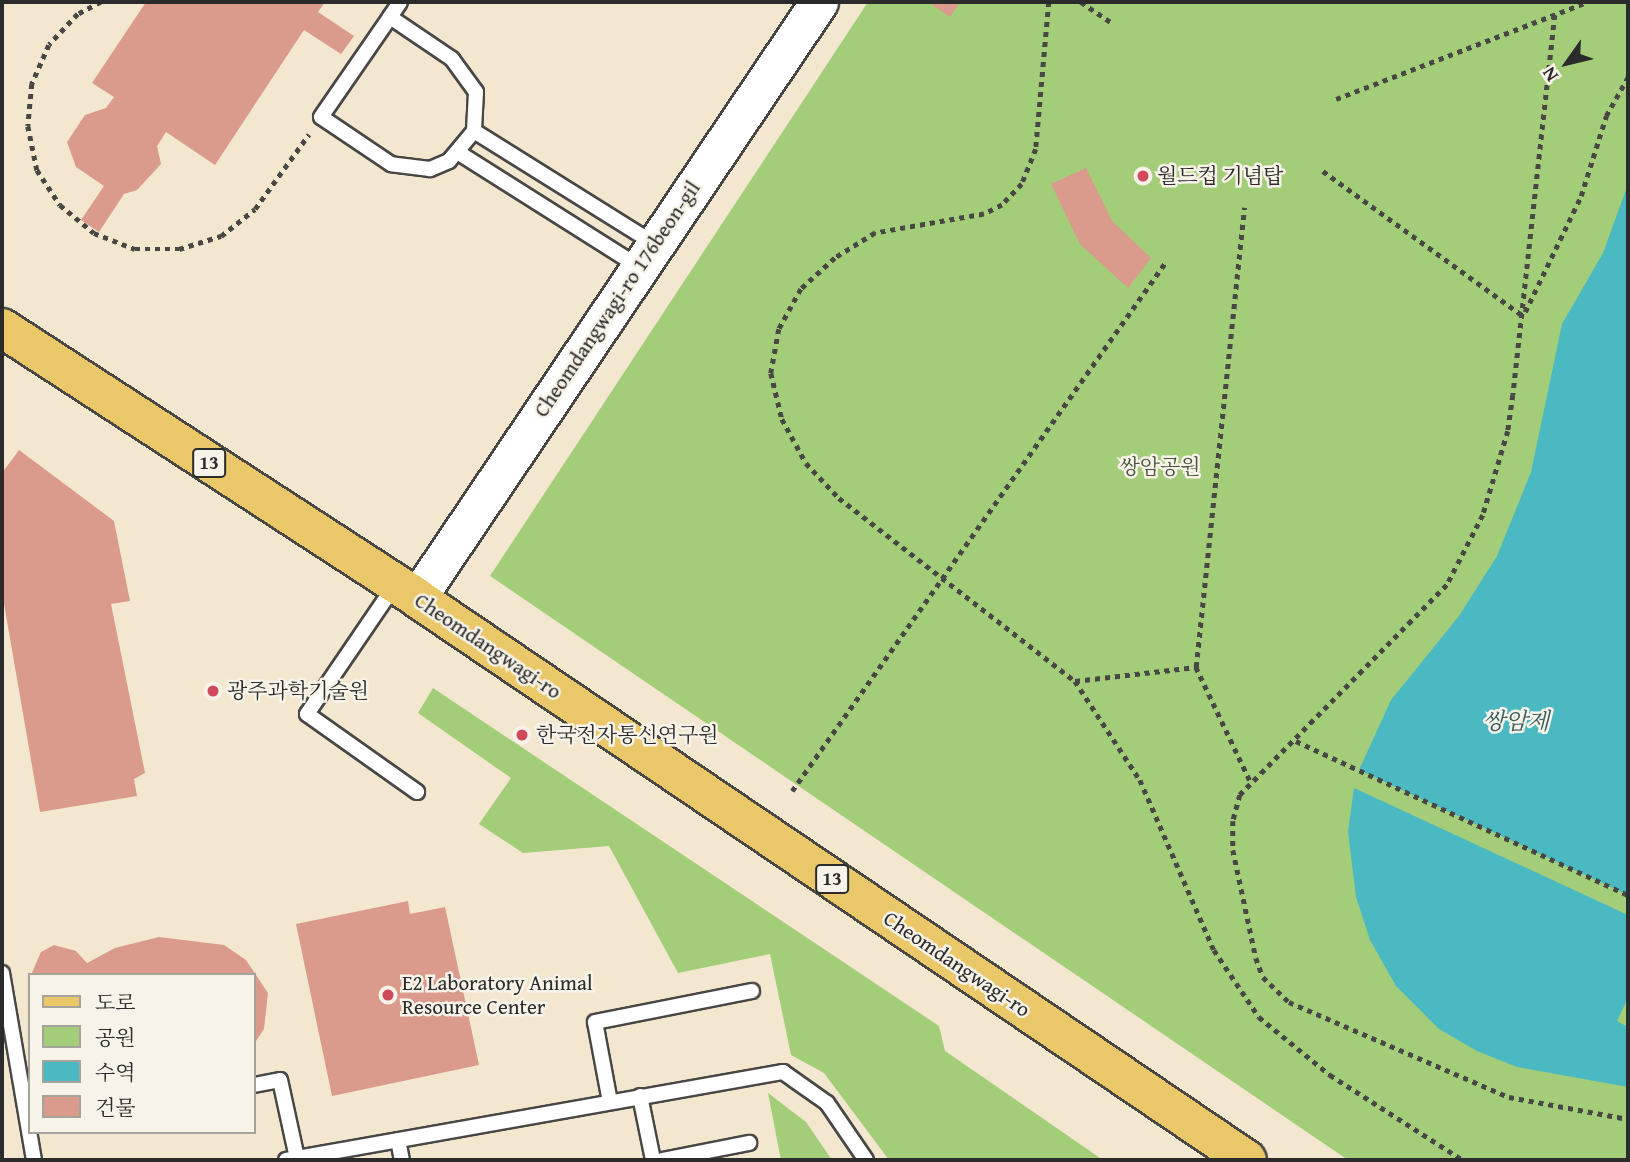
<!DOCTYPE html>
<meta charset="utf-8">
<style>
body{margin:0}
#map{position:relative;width:1630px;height:1162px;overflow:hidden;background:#f3e7d0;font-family:"Gentium Book Plus","Noto Serif KR",serif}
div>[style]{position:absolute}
.green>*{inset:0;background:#a3cd79}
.water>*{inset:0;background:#4ab9c2}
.building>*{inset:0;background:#da9a8c}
.path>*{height:4.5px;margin-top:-2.25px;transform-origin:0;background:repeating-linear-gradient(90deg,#494744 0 5px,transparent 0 10px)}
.roads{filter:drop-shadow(2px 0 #494744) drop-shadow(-2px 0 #494744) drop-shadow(0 2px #494744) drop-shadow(0 -2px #494744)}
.service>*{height:14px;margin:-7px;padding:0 7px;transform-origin:7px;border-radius:7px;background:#fff}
.tertiary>*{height:37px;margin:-18.5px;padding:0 18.5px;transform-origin:18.5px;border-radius:18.5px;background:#fff}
.primary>*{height:38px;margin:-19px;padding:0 19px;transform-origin:19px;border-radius:19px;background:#eac769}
.dots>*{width:19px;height:19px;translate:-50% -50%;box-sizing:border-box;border:4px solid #f7f3e8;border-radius:50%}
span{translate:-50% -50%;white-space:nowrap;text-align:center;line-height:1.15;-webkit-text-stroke:5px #f7f3e8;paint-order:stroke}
.shield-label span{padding:2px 5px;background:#f7f3e8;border:2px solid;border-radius:5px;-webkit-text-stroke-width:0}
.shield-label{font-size:19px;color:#2b2b2b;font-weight:700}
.poi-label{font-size:21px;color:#2b2b2b}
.left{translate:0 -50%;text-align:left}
.street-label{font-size:21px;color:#2b2b2b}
.park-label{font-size:21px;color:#49543e}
.water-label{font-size:23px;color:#365d60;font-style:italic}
.frame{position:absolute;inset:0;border:4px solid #2b2b2b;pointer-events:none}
.legend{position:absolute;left:28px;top:973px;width:228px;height:161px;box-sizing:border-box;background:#f7f3e8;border:2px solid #a5a39c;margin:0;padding:9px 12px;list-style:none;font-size:21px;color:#2b2b2b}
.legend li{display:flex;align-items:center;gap:14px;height:35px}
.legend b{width:35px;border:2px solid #a5a39c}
.north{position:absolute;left:1532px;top:28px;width:70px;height:70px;-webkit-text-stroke:5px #f7f3e8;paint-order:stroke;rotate:236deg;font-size:19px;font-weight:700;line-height:28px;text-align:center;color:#2b2b2b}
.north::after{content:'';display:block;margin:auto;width:24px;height:32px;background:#2b2b2b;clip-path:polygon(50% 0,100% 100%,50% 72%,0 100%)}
</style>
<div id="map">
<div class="green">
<i style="clip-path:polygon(868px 2px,1628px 2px,1628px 1160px,1348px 1160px,490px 576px)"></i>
<i style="clip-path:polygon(433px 688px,939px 1026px,945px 1051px,1103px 1160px,889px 1160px,824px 1073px,791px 1055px,770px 954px,678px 973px,609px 846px,523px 853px,479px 824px,511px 778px,418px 713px)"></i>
<i style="clip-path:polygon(768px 1093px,806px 1122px,832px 1160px,781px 1160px)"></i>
</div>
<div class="water">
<i style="clip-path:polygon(1628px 184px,1628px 895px,1359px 770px,1391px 700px,1459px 616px,1497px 556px,1531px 472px,1562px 324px,1603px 253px)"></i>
<i style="clip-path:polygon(1354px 788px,1628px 915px,1628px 998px,1617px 1021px,1628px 1027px,1628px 1087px,1517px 1067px,1477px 1051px,1439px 1029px,1396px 986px,1370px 940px,1356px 897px,1348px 832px)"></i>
</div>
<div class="building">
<i style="clip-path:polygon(146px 2px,325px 2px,318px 12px,354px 36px,341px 54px,304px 30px,215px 165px,166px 132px,157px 146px,161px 164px,137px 190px,124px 194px,99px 232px,81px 220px,104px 186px,76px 167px,67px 142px,85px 115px,106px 108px,114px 97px,92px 83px)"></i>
<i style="clip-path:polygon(928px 2px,960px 2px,950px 17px)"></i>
<i style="clip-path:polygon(1086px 168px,1112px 221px,1151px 258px,1128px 288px,1080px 244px,1051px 184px)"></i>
<i style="clip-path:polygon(19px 450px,114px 521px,130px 601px,111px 604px,145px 773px,134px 779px,137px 796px,40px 812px,2px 592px,2px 473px)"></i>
<i style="clip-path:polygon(408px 901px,410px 914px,445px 907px,479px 1065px,332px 1096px,296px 924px)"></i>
<i style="clip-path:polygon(159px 937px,224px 945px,246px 960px,268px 993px,264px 1029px,254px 1044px,254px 975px,31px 975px,41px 952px,54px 945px,76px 951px,87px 963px,115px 948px)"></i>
</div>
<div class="path">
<i style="left:101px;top:2px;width:26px;rotate:152deg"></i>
<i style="left:78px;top:14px;width:42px;rotate:133.1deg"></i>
<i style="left:49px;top:45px;width:43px;rotate:113.6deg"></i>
<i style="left:32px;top:84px;width:42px;rotate:95.4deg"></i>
<i style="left:28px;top:126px;width:45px;rotate:78.4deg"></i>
<i style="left:37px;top:170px;width:42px;rotate:56.7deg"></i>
<i style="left:60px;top:205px;width:44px;rotate:39.5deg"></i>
<i style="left:94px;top:233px;width:44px;rotate:21.3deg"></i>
<i style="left:135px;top:249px;width:44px"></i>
<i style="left:179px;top:249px;width:44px;rotate:-17.2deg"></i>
<i style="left:221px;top:236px;width:43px;rotate:-38.5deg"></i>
<i style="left:255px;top:209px;width:92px;rotate:-54.2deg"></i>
<i style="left:1049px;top:2px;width:148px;rotate:95.1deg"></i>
<i style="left:1036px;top:149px;width:38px;rotate:112deg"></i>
<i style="left:1022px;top:184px;width:29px;rotate:134deg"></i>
<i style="left:1002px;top:205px;width:20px;rotate:153deg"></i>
<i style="left:984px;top:214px;width:111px;rotate:170.1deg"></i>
<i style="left:875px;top:233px;width:47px;rotate:148deg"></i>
<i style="left:835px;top:258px;width:46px;rotate:137.6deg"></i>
<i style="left:801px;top:289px;width:46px;rotate:118.8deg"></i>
<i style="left:779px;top:329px;width:45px;rotate:100.3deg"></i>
<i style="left:771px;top:373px;width:47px;rotate:76.6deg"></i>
<i style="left:782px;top:419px;width:50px;rotate:61.4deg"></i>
<i style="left:806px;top:463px;width:48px;rotate:46.7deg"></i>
<i style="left:839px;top:498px;width:299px;rotate:37.8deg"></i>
<i style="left:1075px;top:681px;width:118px;rotate:56.7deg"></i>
<i style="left:1140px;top:780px;width:185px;rotate:66.5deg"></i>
<i style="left:1214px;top:950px;width:81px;rotate:56.1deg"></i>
<i style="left:1259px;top:1017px;width:92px;rotate:39.2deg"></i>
<i style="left:1330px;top:1075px;width:158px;rotate:32.6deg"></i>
<i style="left:1081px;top:2px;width:36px;rotate:34deg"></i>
<i style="left:1555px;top:15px;width:382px;rotate:96.3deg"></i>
<i style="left:1513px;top:395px;width:36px;rotate:98deg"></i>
<i style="left:1508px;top:431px;width:88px;rotate:106.6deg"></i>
<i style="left:1483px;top:515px;width:79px;rotate:117.2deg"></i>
<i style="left:1447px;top:585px;width:295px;rotate:134.6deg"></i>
<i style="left:1240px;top:795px;width:27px;rotate:105deg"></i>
<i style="left:1233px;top:821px;width:29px;rotate:90deg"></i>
<i style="left:1233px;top:850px;width:110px;rotate:78deg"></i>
<i style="left:1256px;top:958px;width:20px;rotate:70deg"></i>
<i style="left:1263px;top:977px;width:36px;rotate:44deg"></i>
<i style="left:1289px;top:1002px;width:240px;rotate:23.4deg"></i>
<i style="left:1509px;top:1097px;width:121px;rotate:10.5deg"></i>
<i style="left:1336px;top:99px;width:270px;rotate:-21.1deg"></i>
<i style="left:1323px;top:171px;width:246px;rotate:35.9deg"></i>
<i style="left:1525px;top:312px;width:129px;rotate:-64.2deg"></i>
<i style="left:1581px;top:196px;width:84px;rotate:-72.6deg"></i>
<i style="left:1606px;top:116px;width:45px;rotate:-60.6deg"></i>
<i style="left:1196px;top:667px;width:462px;rotate:-84deg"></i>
<i style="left:1075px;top:681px;width:122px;rotate:-6.6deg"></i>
<i style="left:1196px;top:667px;width:128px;rotate:64.6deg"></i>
<i style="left:1296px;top:741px;width:366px;rotate:24.9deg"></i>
<i style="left:792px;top:791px;width:646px;rotate:-54.76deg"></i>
</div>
<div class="roads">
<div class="service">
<i style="left:390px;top:17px;width:75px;rotate:34.1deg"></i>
<i style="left:452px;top:59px;width:41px;rotate:54deg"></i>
<i style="left:476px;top:92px;width:39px;rotate:93deg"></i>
<i style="left:474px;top:131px;width:39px;rotate:130deg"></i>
<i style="left:449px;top:161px;width:21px;rotate:157deg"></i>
<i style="left:430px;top:169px;width:39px;rotate:-173deg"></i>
<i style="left:391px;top:164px;width:84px;rotate:-146.1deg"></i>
<i style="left:321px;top:117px;width:121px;rotate:-55.4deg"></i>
<i style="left:390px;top:17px;width:18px;rotate:-56deg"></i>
<i style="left:474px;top:131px;width:211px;rotate:32deg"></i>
<i style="left:459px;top:153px;width:212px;rotate:32.3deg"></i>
<i style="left:395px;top:585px;width:156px;rotate:124.3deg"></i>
<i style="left:307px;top:714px;width:135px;rotate:35.3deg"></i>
<i style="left:2px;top:973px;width:190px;rotate:80.3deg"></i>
<i style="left:254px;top:1085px;width:26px;rotate:-11deg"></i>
<i style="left:280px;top:1080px;width:80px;rotate:77.7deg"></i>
<i style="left:640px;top:1096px;width:65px;rotate:78.5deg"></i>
<i style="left:610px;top:1102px;width:81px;rotate:-100.6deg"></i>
<i style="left:595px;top:1022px;width:160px;rotate:-11.2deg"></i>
<i style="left:398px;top:1140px;width:20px;rotate:79deg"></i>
<i style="left:286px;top:1160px;width:505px;rotate:-10.04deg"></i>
<i style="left:783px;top:1072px;width:54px;rotate:35.2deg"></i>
<i style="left:827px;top:1103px;width:69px;rotate:55.6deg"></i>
<i style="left:662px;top:1160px;width:89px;rotate:-11.1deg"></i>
</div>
<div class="tertiary">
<i style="left:417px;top:598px;width:719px;rotate:-56deg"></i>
</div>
<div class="primary">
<i style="left:2px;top:328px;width:495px;rotate:33deg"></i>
<i style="left:417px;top:598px;width:1002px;rotate:34.1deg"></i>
</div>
</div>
<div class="dots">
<i style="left:1143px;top:176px;background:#d1495b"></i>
<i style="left:213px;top:691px;background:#d1495b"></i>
<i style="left:522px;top:735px;background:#d1495b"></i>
<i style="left:388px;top:995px;background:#d1495b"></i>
</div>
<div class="shield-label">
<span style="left:209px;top:463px">13</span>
<span style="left:832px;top:879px">13</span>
</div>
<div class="poi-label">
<span class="left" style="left:1157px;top:176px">월드컵 기념탑</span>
<span class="left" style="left:227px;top:691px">광주과학기술원</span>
<span class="left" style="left:536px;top:735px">한국전자통신연구원</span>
<span class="left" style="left:402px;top:995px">E2 Laboratory Animal<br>Resource Center</span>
</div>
<div class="street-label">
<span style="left:617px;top:299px;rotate:-56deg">Cheomdangwagi-ro 176beon-gil</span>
<span style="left:488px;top:646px;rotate:34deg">Cheomdangwagi-ro</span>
<span style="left:957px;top:964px;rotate:34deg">Cheomdangwagi-ro</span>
</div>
<div class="park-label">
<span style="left:1160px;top:467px">쌍암공원</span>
</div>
<div class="water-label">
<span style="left:1516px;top:721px">쌍암제</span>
</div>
<div class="frame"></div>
<ul class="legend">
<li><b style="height:9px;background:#eac769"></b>도로</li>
<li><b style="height:19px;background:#a3cd79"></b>공원</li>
<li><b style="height:19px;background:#4ab9c2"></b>수역</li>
<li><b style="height:19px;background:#da9a8c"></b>건물</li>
</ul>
<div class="north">N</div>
</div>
